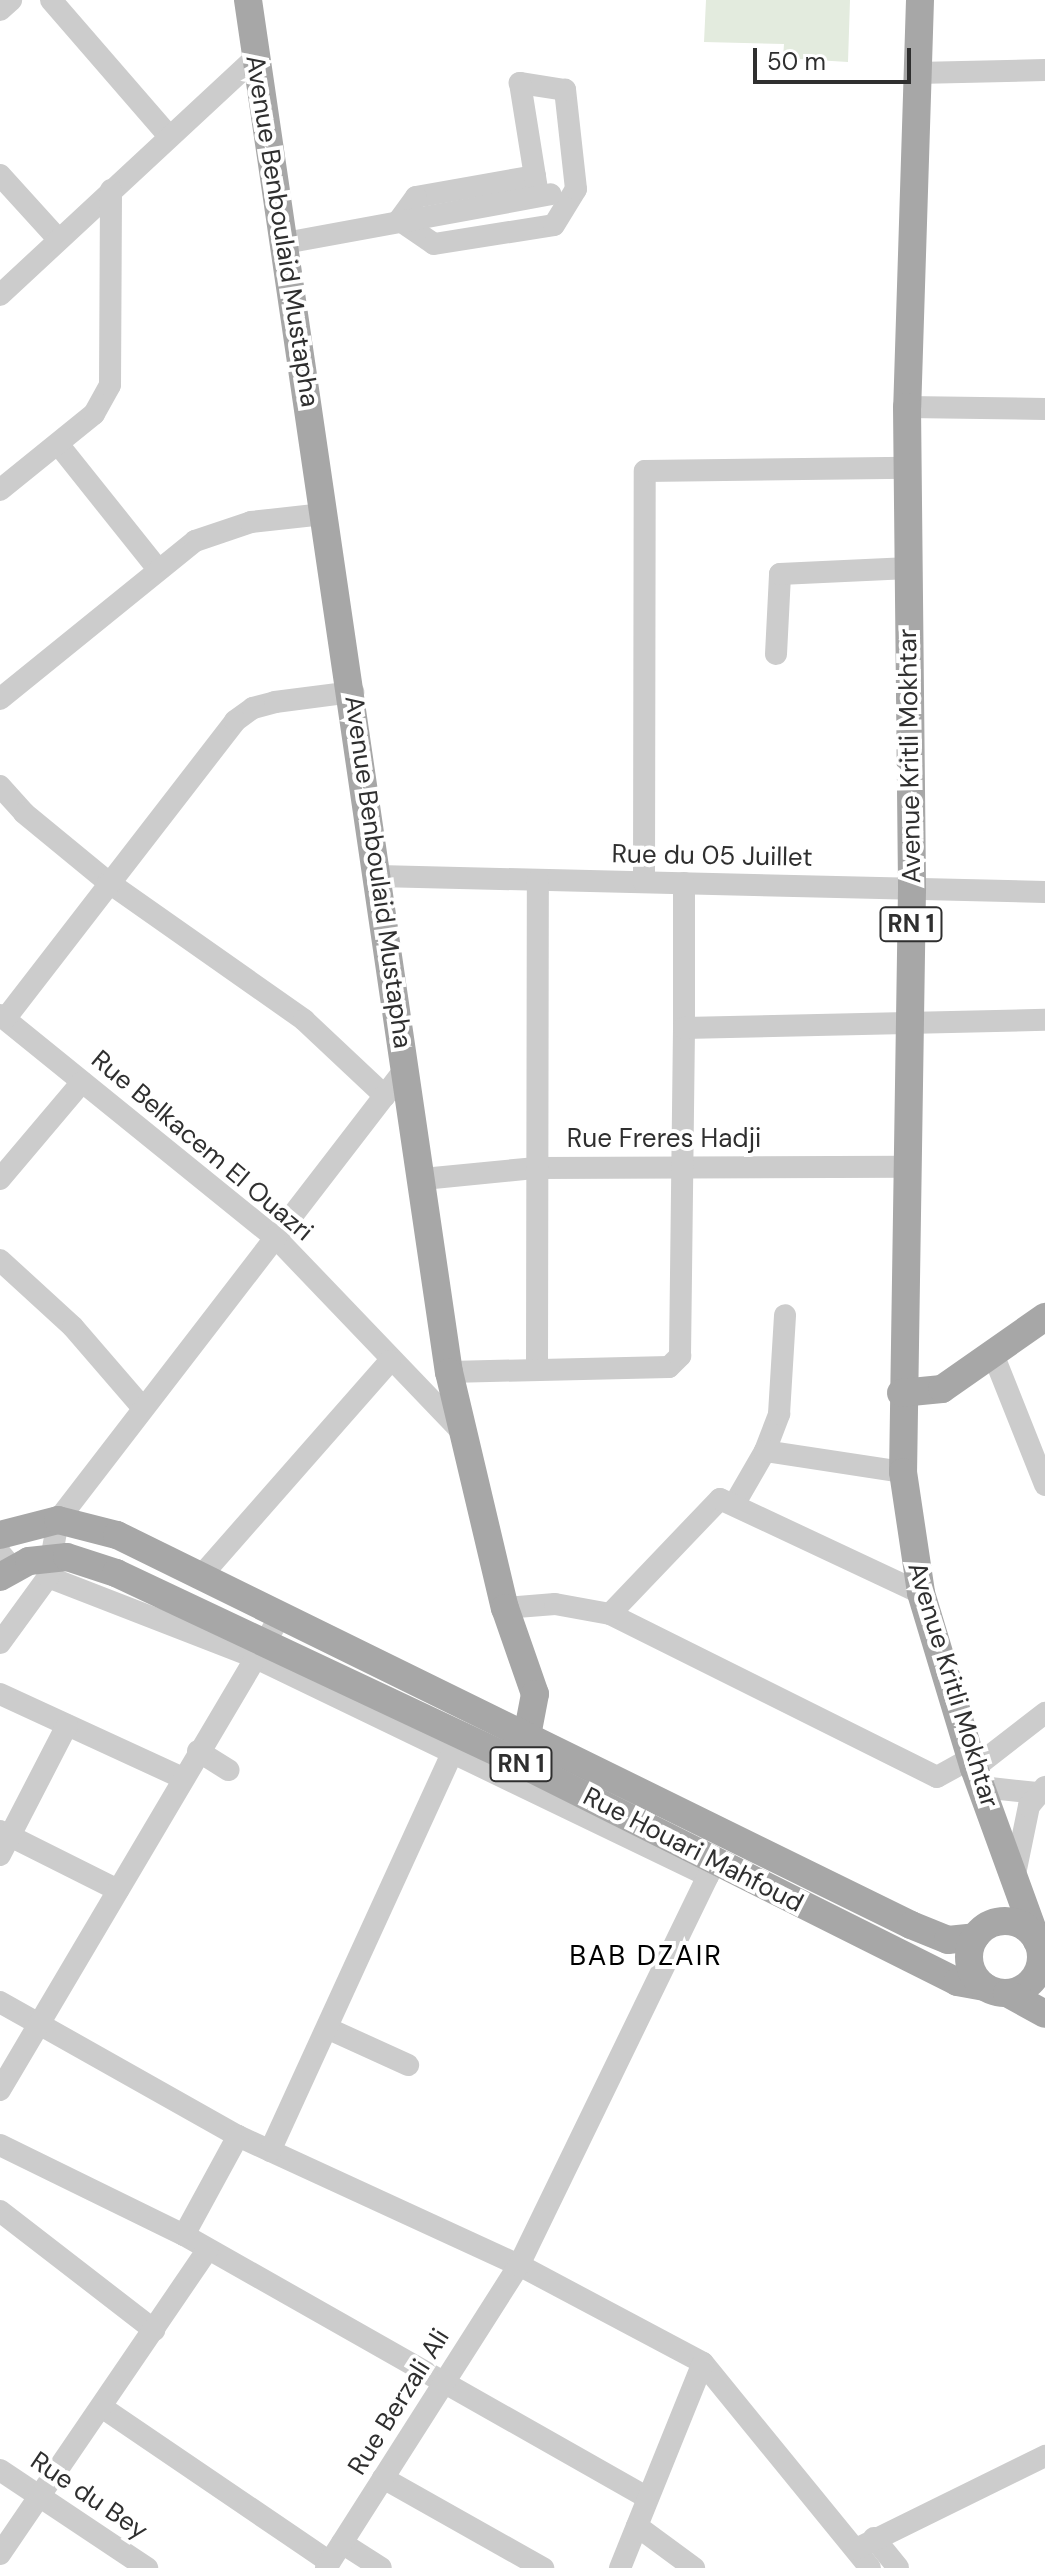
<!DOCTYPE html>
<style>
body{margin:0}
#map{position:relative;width:1045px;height:2568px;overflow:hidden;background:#fff;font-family:"DM Sans",sans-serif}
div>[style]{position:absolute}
.green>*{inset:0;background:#e3ebde}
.minor>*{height:22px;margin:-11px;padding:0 11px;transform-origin:11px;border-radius:11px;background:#ccc}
.major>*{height:28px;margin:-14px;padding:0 14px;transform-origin:14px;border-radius:14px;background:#a7a7a7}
.major>.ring{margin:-14px;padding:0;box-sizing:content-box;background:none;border:28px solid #a7a7a7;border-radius:50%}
span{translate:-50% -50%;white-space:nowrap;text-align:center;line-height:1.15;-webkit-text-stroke:8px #fff;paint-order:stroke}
.shield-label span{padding:2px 6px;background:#fff;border:2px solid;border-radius:6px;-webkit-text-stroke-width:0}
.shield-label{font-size:24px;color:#2f2f2f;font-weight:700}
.street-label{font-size:26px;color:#2f2f2f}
.neighbourhood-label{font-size:28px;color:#000;letter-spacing:2px}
.scale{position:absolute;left:753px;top:48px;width:158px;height:36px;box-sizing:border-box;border:4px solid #2f2f2f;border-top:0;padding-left:10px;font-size:24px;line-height:28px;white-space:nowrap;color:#2f2f2f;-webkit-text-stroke:6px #fff;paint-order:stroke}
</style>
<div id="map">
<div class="green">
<i style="clip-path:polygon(706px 0,850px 0,848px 62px,783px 58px,784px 44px,704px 42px)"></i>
</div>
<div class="minor">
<i style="left:51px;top:0;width:180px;rotate:49.1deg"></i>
<i style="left:0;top:10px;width:15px;rotate:-42deg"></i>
<i style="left:917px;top:73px;width:128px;rotate:-1.3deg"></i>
<i style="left:0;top:175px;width:86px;rotate:47.8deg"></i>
<i style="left:535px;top:176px;width:121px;rotate:170deg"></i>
<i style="left:416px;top:197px;width:29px;rotate:126deg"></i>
<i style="left:399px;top:220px;width:42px;rotate:34.4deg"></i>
<i style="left:434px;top:244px;width:121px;rotate:-9deg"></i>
<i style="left:554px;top:225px;width:42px;rotate:-58.6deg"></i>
<i style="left:576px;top:189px;width:100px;rotate:-96.3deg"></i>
<i style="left:565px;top:90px;width:46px;rotate:-171.2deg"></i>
<i style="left:520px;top:83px;width:114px;rotate:80.9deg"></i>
<i style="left:285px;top:243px;width:270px;rotate:-10.4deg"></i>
<i style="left:0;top:295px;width:350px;rotate:-42.9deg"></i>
<i style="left:907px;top:407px;width:138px;rotate:0.8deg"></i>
<i style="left:58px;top:444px;width:159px;rotate:51.4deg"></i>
<i style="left:0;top:490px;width:121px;rotate:-39deg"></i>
<i style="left:94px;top:414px;width:33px;rotate:-61deg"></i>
<i style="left:110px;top:385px;width:195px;rotate:-89.7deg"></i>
<i style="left:776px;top:654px;width:80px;rotate:-87.1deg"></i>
<i style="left:780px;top:574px;width:129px;rotate:-2.7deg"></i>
<i style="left:0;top:699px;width:251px;rotate:-39deg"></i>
<i style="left:195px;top:541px;width:59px;rotate:-18.7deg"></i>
<i style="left:251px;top:522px;width:73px;rotate:-6.3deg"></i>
<i style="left:0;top:786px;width:36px;rotate:48deg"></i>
<i style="left:24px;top:813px;width:109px;rotate:39.4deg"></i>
<i style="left:108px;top:882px;width:240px;rotate:35.1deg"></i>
<i style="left:304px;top:1020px;width:111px;rotate:43.2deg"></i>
<i style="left:378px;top:876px;width:667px;rotate:1.37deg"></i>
<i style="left:644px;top:882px;width:411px;rotate:-89.9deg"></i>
<i style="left:645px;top:471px;width:263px;rotate:-0.7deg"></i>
<i style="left:0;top:1015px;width:358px;rotate:39deg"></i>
<i style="left:278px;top:1240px;width:265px;rotate:46.2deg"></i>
<i style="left:5px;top:1019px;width:376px;rotate:-52.3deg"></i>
<i style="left:235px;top:721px;width:22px;rotate:-36deg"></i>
<i style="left:253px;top:708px;width:23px;rotate:-15deg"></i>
<i style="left:275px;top:702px;width:79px;rotate:-7.3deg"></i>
<i style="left:684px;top:1028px;width:145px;rotate:-90deg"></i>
<i style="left:0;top:1179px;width:127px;rotate:-49.8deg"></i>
<i style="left:423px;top:1179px;width:114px;rotate:-5.6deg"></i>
<i style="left:536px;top:1168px;width:370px;rotate:-0.2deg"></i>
<i style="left:0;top:1260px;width:99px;rotate:42.5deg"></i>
<i style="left:73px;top:1327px;width:106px;rotate:49.2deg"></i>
<i style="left:993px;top:1354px;width:141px;rotate:68.3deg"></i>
<i style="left:537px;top:1369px;width:489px;rotate:-89.9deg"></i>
<i style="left:449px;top:1372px;width:220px;rotate:-1.3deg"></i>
<i style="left:669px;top:1367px;width:16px;rotate:-45deg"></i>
<i style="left:680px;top:1356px;width:328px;rotate:-89.3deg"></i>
<i style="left:684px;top:1028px;width:361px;rotate:-1.3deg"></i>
<i style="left:765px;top:1451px;width:40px;rotate:-69deg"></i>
<i style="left:779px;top:1414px;width:99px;rotate:-86.5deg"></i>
<i style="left:735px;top:1503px;width:60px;rotate:-60deg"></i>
<i style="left:765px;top:1451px;width:140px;rotate:8.7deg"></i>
<i style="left:0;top:1553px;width:19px;rotate:51deg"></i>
<i style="left:201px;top:1576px;width:286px;rotate:-48.7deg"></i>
<i style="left:48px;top:1577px;width:221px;rotate:21.2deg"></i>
<i style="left:254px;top:1657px;width:504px;rotate:25.75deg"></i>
<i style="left:505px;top:1608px;width:50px;rotate:-4.6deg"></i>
<i style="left:555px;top:1604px;width:56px;rotate:10.3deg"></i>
<i style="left:610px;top:1614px;width:365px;rotate:26.5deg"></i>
<i style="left:937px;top:1777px;width:39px;rotate:-29deg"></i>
<i style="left:610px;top:1614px;width:159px;rotate:-46.3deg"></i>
<i style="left:720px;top:1499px;width:222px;rotate:25.1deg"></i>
<i style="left:0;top:1643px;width:82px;rotate:-54deg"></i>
<i style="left:48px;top:1577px;width:58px;rotate:-80deg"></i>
<i style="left:58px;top:1520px;width:570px;rotate:-52.41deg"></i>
<i style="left:0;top:1694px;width:201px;rotate:24.7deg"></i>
<i style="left:198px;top:1751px;width:36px;rotate:32deg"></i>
<i style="left:974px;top:1768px;width:90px;rotate:-37.8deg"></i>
<i style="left:981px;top:1787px;width:56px;rotate:6.1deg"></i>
<i style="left:0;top:1831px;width:132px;rotate:26.6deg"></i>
<i style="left:0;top:1855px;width:146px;rotate:-62.7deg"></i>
<i style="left:1014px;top:1879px;width:75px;rotate:-78.4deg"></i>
<i style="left:1029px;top:1806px;width:25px;rotate:-50deg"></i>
<i style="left:0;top:2002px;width:273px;rotate:29.4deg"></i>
<i style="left:238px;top:2136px;width:309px;rotate:24.7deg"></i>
<i style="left:519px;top:2265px;width:208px;rotate:28deg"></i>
<i style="left:703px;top:2363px;width:264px;rotate:50.8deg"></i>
<i style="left:329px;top:2029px;width:87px;rotate:24.5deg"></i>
<i style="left:0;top:2090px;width:552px;rotate:-59.39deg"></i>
<i style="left:0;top:2145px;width:205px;rotate:26.1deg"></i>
<i style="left:184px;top:2235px;width:533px;rotate:29.55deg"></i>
<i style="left:270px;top:2151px;width:441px;rotate:-65.4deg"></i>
<i style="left:0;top:2211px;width:195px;rotate:37.7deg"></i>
<i style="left:184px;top:2235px;width:113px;rotate:-61.4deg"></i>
<i style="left:103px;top:2408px;width:274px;rotate:34.2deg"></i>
<i style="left:0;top:2470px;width:177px;rotate:33.7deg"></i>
<i style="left:383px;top:2478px;width:184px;rotate:29.4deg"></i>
<i style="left:637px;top:2526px;width:71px;rotate:36.4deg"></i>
<i style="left:874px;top:2538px;width:38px;rotate:51deg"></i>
<i style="left:342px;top:2543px;width:46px;rotate:32.7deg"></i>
<i style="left:856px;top:2549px;width:211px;rotate:-26.2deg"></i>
<i style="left:0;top:2554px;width:368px;rotate:-55.7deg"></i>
<i style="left:326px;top:2568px;width:359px;rotate:-57.5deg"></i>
<i style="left:519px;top:2265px;width:449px;rotate:-64.1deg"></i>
<i style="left:620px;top:2568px;width:221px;rotate:-68deg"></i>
</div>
<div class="major">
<i style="left:248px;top:0;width:1387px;rotate:81.67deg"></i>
<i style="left:449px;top:1372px;width:243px;rotate:76.7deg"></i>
<i style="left:505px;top:1608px;width:91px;rotate:70.8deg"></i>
<i style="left:535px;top:1694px;width:43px;rotate:100.8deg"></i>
<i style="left:920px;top:0;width:407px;rotate:91.8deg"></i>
<i style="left:907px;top:407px;width:482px;rotate:89.4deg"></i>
<i style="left:912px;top:889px;width:583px;rotate:90.88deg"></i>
<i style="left:903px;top:1472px;width:122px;rotate:81.5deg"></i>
<i style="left:921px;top:1593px;width:183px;rotate:73.2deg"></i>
<i style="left:974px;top:1768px;width:184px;rotate:70deg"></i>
<i style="left:901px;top:1393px;width:41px;rotate:-5.6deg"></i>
<i style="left:942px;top:1389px;width:126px;rotate:-35deg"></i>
<i style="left:0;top:1535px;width:60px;rotate:-14.5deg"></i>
<i style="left:58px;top:1520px;width:61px;rotate:14.3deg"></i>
<i style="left:117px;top:1535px;width:885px;rotate:26.16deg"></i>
<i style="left:911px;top:1925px;width:40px;rotate:22deg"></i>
<i style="left:948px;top:1940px;width:27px;rotate:-6deg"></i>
<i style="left:0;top:1577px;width:33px;rotate:-29deg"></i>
<i style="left:29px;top:1561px;width:38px;rotate:-6deg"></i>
<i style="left:67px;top:1557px;width:52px;rotate:18.1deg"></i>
<i style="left:116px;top:1573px;width:444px;rotate:25.2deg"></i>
<i style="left:518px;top:1762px;width:491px;rotate:26.6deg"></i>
<i style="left:957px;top:1982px;width:28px;rotate:10deg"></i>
<i class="ring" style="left:969px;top:1921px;width:44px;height:44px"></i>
<i style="left:1007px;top:1993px;width:43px;rotate:28.9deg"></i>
</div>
<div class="shield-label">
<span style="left:911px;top:924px">RN 1</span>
<span style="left:521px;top:1764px">RN 1</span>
</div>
<div class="street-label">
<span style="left:282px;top:231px;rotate:81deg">Avenue Benboulaid Mustapha</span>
<span style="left:910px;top:756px;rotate:-91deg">Avenue Kritli Mokhtar</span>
<span style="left:712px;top:856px;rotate:1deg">Rue du 05 Juillet</span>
<span style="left:378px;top:872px;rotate:82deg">Avenue Benboulaid Mustapha</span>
<span style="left:664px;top:1139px">Rue Freres Hadji</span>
<span style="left:202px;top:1146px;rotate:40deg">Rue Belkacem El Ouazri</span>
<span style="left:953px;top:1685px;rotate:73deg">Avenue Kritli Mokhtar</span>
<span style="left:693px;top:1850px;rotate:27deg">Rue Houari Mahfoud</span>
<span style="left:399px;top:2402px;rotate:-58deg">Rue Berzali Ali</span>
<span style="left:89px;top:2496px;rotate:34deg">Rue du Bey</span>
</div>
<div class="neighbourhood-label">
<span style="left:646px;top:1956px">BAB DZAIR</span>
</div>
<div class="scale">50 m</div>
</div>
